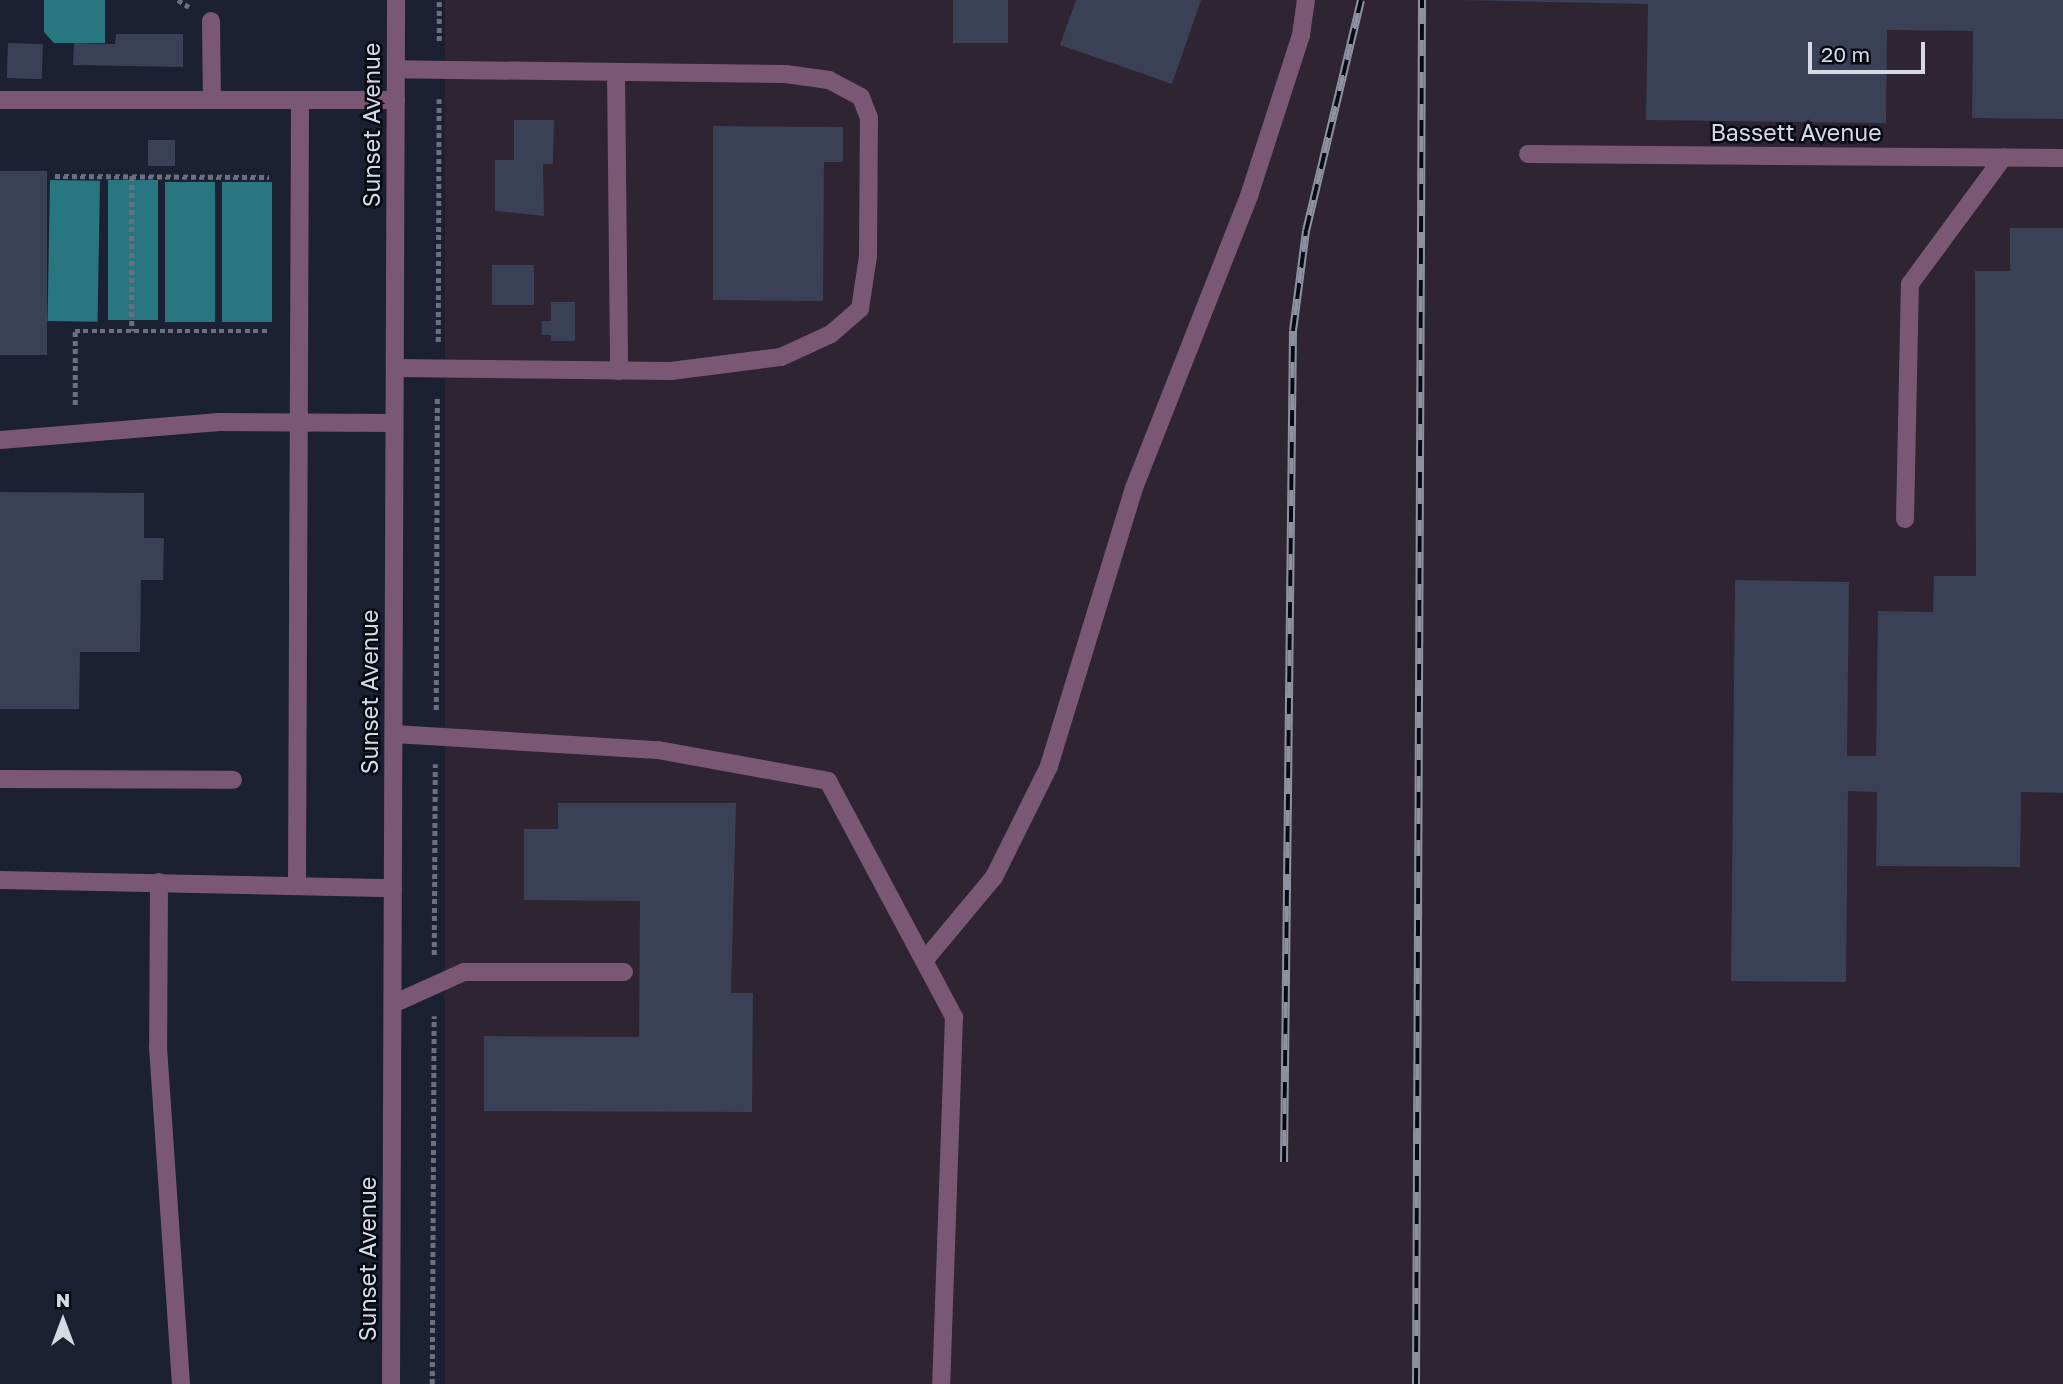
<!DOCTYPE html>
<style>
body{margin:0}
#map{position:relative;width:2063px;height:1384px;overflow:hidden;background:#1b2032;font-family:"Golos Text",sans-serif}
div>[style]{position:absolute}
.industrial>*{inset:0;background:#2e2432;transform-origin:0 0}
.water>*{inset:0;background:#287780;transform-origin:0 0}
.building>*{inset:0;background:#3a4055;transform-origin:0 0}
.path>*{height:4.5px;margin-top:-2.25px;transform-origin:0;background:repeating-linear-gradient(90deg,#6b6f7f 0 5px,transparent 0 8.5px)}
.minor>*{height:18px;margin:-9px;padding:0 9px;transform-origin:9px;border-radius:9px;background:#7a5875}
.rail>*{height:8px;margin-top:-4px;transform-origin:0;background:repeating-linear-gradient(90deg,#080a12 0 16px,#8d92a0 0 32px);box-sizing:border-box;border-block:2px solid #8d92a0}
span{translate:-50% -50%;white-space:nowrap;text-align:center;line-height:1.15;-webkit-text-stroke:5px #080a12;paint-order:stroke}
.street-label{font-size:23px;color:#d6dae7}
.north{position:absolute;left:28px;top:1286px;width:70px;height:70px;-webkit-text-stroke:5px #080a12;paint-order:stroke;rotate:0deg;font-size:19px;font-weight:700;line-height:28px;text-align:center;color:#d6dae7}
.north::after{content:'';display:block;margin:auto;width:24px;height:32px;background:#d6dae7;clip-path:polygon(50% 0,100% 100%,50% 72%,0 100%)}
.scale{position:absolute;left:1808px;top:42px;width:117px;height:32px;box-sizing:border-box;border:4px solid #d6dae7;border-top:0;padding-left:9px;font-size:21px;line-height:24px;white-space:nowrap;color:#d6dae7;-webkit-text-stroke:5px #080a12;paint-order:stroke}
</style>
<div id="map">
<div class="industrial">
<i style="left:445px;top:0;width:1618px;height:1384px"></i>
</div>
<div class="water">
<i style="clip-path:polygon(44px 0,105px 0,105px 43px,54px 43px,44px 32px)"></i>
<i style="left:50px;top:180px;width:50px;height:141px;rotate:1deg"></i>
<i style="left:108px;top:180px;width:50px;height:140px"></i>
<i style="left:165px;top:182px;width:50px;height:140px"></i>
<i style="left:222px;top:182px;width:50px;height:140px"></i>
</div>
<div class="building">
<i style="left:953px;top:0;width:55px;height:43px"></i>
<i style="clip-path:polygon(1076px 0,1201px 0,1172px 84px,1060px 45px)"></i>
<i style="clip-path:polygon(1458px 0,2063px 0,2063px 119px,1972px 118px,1973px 31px,1887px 30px,1886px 123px,1646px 120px,1648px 4px)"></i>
<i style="clip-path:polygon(116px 34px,183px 34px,183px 67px,73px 65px,74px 43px,115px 44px)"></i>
<i style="left:8px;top:43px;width:35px;height:35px;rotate:2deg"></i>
<i style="clip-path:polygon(514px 120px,554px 120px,553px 164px,543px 164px,544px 216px,495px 211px,495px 160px,514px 160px)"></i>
<i style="clip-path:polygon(713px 126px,843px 127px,843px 162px,824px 162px,823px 301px,713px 300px)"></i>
<i style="left:148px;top:140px;width:27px;height:26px"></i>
<i style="left:0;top:171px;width:47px;height:184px"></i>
<i style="clip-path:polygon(2010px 228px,2063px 228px,2063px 793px,2021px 792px,2020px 867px,1876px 866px,1877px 792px,1848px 791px,1846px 982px,1731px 981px,1735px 580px,1849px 582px,1847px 756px,1876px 756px,1878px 611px,1933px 612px,1934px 576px,1976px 576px,1975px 271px,2010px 271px)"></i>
<i style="left:492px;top:265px;width:42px;height:40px"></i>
<i style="clip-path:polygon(551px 302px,575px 302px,575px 341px,551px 341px,551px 335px,542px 335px,542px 321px,551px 321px)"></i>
<i style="clip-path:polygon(0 492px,144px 493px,144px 538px,164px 538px,163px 580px,141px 580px,140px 652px,80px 652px,79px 709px,0 709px)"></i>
<i style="clip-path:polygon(558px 803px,736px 803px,731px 993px,753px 993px,752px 1112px,484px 1111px,484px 1036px,639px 1037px,640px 901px,524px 900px,524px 829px,558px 829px)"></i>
</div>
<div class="path">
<i style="left:178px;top:0;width:13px;rotate:32deg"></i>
<i style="left:439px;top:41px;width:41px;rotate:-90deg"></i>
<i style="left:55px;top:176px;width:214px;rotate:0.3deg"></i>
<i style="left:132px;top:176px;width:155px;rotate:90deg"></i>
<i style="left:438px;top:342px;width:243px;rotate:-89.8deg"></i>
<i style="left:75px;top:405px;width:74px;rotate:-90deg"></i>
<i style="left:75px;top:331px;width:193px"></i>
<i style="left:436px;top:710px;width:314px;rotate:-89.8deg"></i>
<i style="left:434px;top:955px;width:191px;rotate:-89.7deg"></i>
<i style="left:432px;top:1384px;width:368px;rotate:-89.7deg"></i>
</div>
<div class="minor">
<i style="left:211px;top:21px;width:79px;rotate:89.3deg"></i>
<i style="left:616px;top:72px;width:299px;rotate:89.4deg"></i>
<i style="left:0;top:100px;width:396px"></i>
<i style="left:1528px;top:154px;width:535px;rotate:0.43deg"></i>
<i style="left:395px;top:368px;width:276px;rotate:0.6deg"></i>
<i style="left:671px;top:371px;width:111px;rotate:-7.3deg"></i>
<i style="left:781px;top:357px;width:55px;rotate:-24.7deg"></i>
<i style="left:831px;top:334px;width:38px;rotate:-41deg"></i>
<i style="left:860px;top:309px;width:54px;rotate:-81.4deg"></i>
<i style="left:868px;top:256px;width:138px;rotate:-89.6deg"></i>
<i style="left:869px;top:118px;width:22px;rotate:-111deg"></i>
<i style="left:861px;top:97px;width:36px;rotate:-152deg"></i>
<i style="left:829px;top:80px;width:44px;rotate:-172.2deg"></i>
<i style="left:785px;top:74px;width:389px;rotate:-179.3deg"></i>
<i style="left:0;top:440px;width:220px;rotate:-4.7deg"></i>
<i style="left:219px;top:422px;width:175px;rotate:0.3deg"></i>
<i style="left:1905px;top:519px;width:235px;rotate:-88.8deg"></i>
<i style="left:1910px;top:284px;width:157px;rotate:-53.6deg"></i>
<i style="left:394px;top:734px;width:264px;rotate:3.5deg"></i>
<i style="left:658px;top:750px;width:173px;rotate:10.3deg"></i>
<i style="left:828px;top:781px;width:268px;rotate:61.9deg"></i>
<i style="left:954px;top:1017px;width:367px;rotate:92deg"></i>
<i style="left:0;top:779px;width:233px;rotate:0.2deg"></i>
<i style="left:0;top:880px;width:393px;rotate:1.2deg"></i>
<i style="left:159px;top:882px;width:165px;rotate:90.3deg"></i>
<i style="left:158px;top:1047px;width:338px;rotate:86.1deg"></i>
<i style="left:297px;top:885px;width:785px;rotate:-89.78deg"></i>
<i style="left:924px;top:961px;width:109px;rotate:-50.2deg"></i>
<i style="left:994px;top:877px;width:124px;rotate:-63.6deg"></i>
<i style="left:1049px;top:766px;width:291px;rotate:-73deg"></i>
<i style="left:1134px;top:488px;width:314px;rotate:-68.5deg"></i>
<i style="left:1249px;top:196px;width:169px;rotate:-72.1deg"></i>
<i style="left:1301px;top:35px;width:35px;rotate:-82deg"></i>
<i style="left:393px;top:1004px;width:78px;rotate:-24.3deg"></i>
<i style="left:464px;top:972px;width:160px"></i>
<i style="left:391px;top:1384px;width:1384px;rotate:-89.79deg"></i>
</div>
<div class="rail">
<i style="left:1284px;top:1162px;width:831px;rotate:-89.38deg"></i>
<i style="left:1293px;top:331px;width:101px;rotate:-82.6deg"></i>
<i style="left:1306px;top:231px;width:237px;rotate:-76.6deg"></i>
<i style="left:1416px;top:1384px;width:1384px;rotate:-89.75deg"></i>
</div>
<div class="street-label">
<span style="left:371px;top:125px;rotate:-90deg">Sunset Avenue</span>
<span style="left:1796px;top:132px">Bassett Avenue</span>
<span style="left:369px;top:692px;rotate:-90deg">Sunset Avenue</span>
<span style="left:367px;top:1259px;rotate:-90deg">Sunset Avenue</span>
</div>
<div class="north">N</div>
<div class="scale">20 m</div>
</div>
